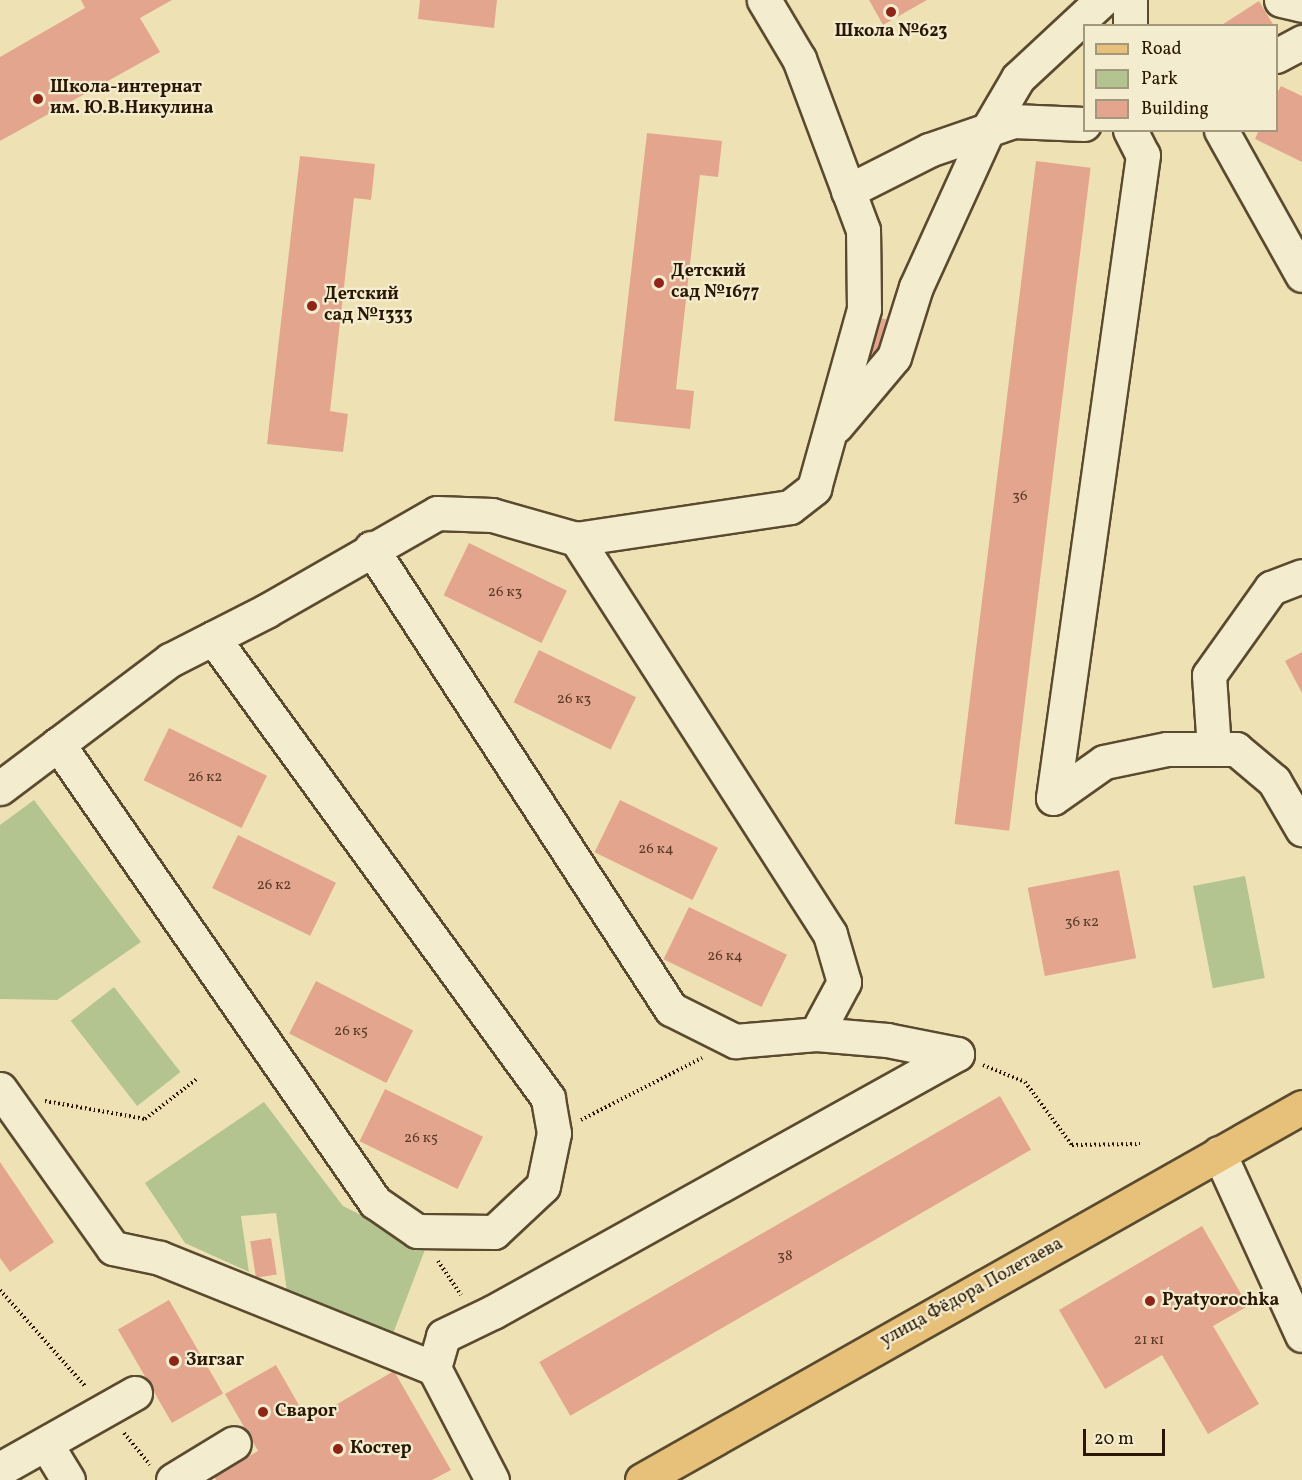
<!DOCTYPE html>
<meta charset="utf-8">
<style>
body{margin:0}
#map{position:relative;width:1302px;height:1480px;overflow:hidden;background:#eee2b5;font-family:Vollkorn,serif}
div>[style]{position:absolute}
.green>*{inset:0;background:#b4c491;transform-origin:0 0}
.building>*{inset:0;background:#e4a58e;transform-origin:0 0}
.path>*{height:4px;margin-top:-2px;transform-origin:0;background:repeating-linear-gradient(90deg,#291702 0 1.5px,transparent 0 4.5px)}
.roads{filter:drop-shadow(2px 0 #5a4a2f) drop-shadow(-2px 0 #5a4a2f) drop-shadow(0 2px #5a4a2f) drop-shadow(0 -2px #5a4a2f)}
.minor>*{height:33px;margin:-16.5px;padding:0 16.5px;transform-origin:16.5px;border-radius:16.5px;background:#f4eccf}
.major>*{height:33px;margin:-16.5px;padding:0 16.5px;transform-origin:16.5px;border-radius:16.5px;background:#e7c17a}
.dots>*{width:16px;height:16px;translate:-50% -50%;box-sizing:border-box;border:3px solid #f4eccf;border-radius:50%}
span{translate:-50% -50%;white-space:nowrap;text-align:center;line-height:1.15;-webkit-text-stroke:4.5px #f4eccf;paint-order:stroke}
.number-label{font-size:15px;color:#583a25}
.number-label span{-webkit-text-stroke-width:0}
.poi-label{font-size:18px;color:#291702;font-weight:700}
.left{translate:0 -50%;text-align:left}
.street-label{font-size:18px;color:#291702}
.legend{position:absolute;left:1083px;top:24px;width:195px;height:108px;box-sizing:border-box;background:#f4eccf;border:2px solid #a3977d;margin:0;padding:8px 10px;list-style:none;font-size:18px;color:#291702}
.legend li{display:flex;align-items:center;gap:12px;height:30px}
.legend b{width:30px;border:2px solid #a3977d}
.scale{position:absolute;left:1083px;top:1429px;width:82px;height:27px;box-sizing:border-box;border:3px solid #291702;border-top:0;padding-left:8px;font-size:18px;line-height:21px;white-space:nowrap;color:#291702;-webkit-text-stroke:4px #f4eccf;paint-order:stroke}
</style>
<div id="map">
<div class="green">
<i style="clip-path:polygon(34px 800px,141px 942px,57px 1000px,0 999px,0 825px)"></i>
<i style="left:1245px;top:876px;width:104px;height:53px;rotate:79deg"></i>
<i style="left:114px;top:987px;width:108px;height:55px;rotate:52deg"></i>
<i style="clip-path:polygon(264px 1102px,343px 1206px,426px 1247px,391px 1339px,287px 1292px,276px 1213px,241px 1216px,249px 1272px,185px 1243px,145px 1183px)"></i>
</div>
<div class="building">
<i style="clip-path:polygon(81px 0,172px 0,140px 18px,160px 52px,0 141px,0 57px,85px 8px)"></i>
<i style="clip-path:polygon(420px 0,497px 0,494px 28px,418px 19px)"></i>
<i style="clip-path:polygon(869px 0,927px 0,883px 25px)"></i>
<i style="clip-path:polygon(1259px 1px,1274px 26px,1220px 26px)"></i>
<i style="clip-path:polygon(1281px 86px,1302px 96px,1302px 162px,1255px 139px,1259px 130px,1276px 130px,1276px 95px)"></i>
<i style="clip-path:polygon(647px 133px,722px 141px,718px 177px,700px 175px,676px 389px,694px 391px,690px 429px,614px 421px)"></i>
<i style="clip-path:polygon(300px 156px,375px 164px,371px 200px,354px 198px,330px 411px,348px 414px,343px 452px,267px 444px)"></i>
<i style="left:1036px;top:161px;width:55px;height:668px;rotate:7deg"></i>
<i style="left:867px;top:316px;width:25px;height:36px;rotate:9deg"></i>
<i style="left:469px;top:543px;width:109px;height:58px;rotate:26deg"></i>
<i style="left:539px;top:650px;width:108px;height:58px;rotate:26deg"></i>
<i style="clip-path:polygon(1302px 652px,1302px 693px,1285px 661px)"></i>
<i style="left:169px;top:728px;width:109px;height:58px;rotate:26deg"></i>
<i style="left:620px;top:800px;width:109px;height:58px;rotate:26deg"></i>
<i style="left:238px;top:835px;width:109px;height:59px;rotate:26deg"></i>
<i style="left:1119px;top:870px;width:90px;height:93px;rotate:79deg"></i>
<i style="left:689px;top:907px;width:109px;height:58px;rotate:26deg"></i>
<i style="left:316px;top:981px;width:109px;height:59px;rotate:27deg"></i>
<i style="left:385px;top:1089px;width:109px;height:58px;rotate:26deg"></i>
<i style="left:1000px;top:1096px;width:62px;height:532px;rotate:60deg"></i>
<i style="clip-path:polygon(0 1162px,54px 1242px,10px 1272px,0 1258px)"></i>
<i style="clip-path:polygon(1202px 1226px,1248px 1306px,1213px 1326px,1259px 1404px,1208px 1434px,1162px 1355px,1105px 1389px,1059px 1310px)"></i>
<i style="left:271px;top:1238px;width:37px;height:21px;rotate:81deg"></i>
<i style="left:169px;top:1300px;width:108px;height:59px;rotate:60deg"></i>
<i style="clip-path:polygon(276px 1365px,308px 1421px,394px 1371px,451px 1470px,432px 1480px,216px 1480px,214px 1476px,258px 1451px,225px 1394px)"></i>
</div>
<div class="path">
<i style="left:983px;top:1065px;width:45px;rotate:22deg"></i>
<i style="left:1025px;top:1082px;width:79px;rotate:53.3deg"></i>
<i style="left:1072px;top:1145px;width:68px;rotate:-0.8deg"></i>
<i style="left:45px;top:1101px;width:102px;rotate:10.2deg"></i>
<i style="left:145px;top:1119px;width:67px;rotate:-37.7deg"></i>
<i style="left:581px;top:1120px;width:136px;rotate:-27.1deg"></i>
<i style="left:438px;top:1261px;width:41px;rotate:55.9deg"></i>
<i style="left:0;top:1290px;width:128px;rotate:48.5deg"></i>
<i style="left:124px;top:1433px;width:41px;rotate:50.9deg"></i>
</div>
<div class="roads">
<div class="minor">
<i style="left:1281px;top:0;width:22px;rotate:13deg"></i>
<i style="left:1130px;top:26px;width:26px;rotate:-90deg"></i>
<i style="left:1276px;top:56px;width:30px;rotate:-28deg"></i>
<i style="left:1130px;top:130px;width:28px;rotate:63deg"></i>
<i style="left:1143px;top:155px;width:649px;rotate:97.97deg"></i>
<i style="left:1053px;top:798px;width:62px;rotate:-35.2deg"></i>
<i style="left:1104px;top:762px;width:64px;rotate:-11.7deg"></i>
<i style="left:1167px;top:749px;width:69px"></i>
<i style="left:1236px;top:749px;width:50px;rotate:40.1deg"></i>
<i style="left:1274px;top:781px;width:56px;rotate:59.7deg"></i>
<i style="left:1221px;top:130px;width:166px;rotate:60.8deg"></i>
<i style="left:848px;top:191px;width:91px;rotate:-26.8deg"></i>
<i style="left:929px;top:150px;width:89px;rotate:-19deg"></i>
<i style="left:1013px;top:121px;width:71px;rotate:2.4deg"></i>
<i style="left:836px;top:426px;width:90px;rotate:-50deg"></i>
<i style="left:894px;top:357px;width:73px;rotate:-72.6deg"></i>
<i style="left:916px;top:287px;width:174px;rotate:-65.5deg"></i>
<i style="left:988px;top:129px;width:59px;rotate:-59.5deg"></i>
<i style="left:1018px;top:78px;width:115px;rotate:-42.9deg"></i>
<i style="left:371px;top:548px;width:550px;rotate:56.95deg"></i>
<i style="left:671px;top:1009px;width:72px;rotate:26.6deg"></i>
<i style="left:735px;top:1041px;width:81px;rotate:-4.9deg"></i>
<i style="left:816px;top:1034px;width:59px;rotate:-61.7deg"></i>
<i style="left:844px;top:982px;width:50px;rotate:-106.3deg"></i>
<i style="left:830px;top:934px;width:470px;rotate:-122.7deg"></i>
<i style="left:58px;top:744px;width:557px;rotate:55.31deg"></i>
<i style="left:375px;top:1202px;width:51px;rotate:34.6deg"></i>
<i style="left:417px;top:1231px;width:77px;rotate:0.7deg"></i>
<i style="left:494px;top:1232px;width:67px;rotate:-43.2deg"></i>
<i style="left:543px;top:1186px;width:54px;rotate:-78.3deg"></i>
<i style="left:554px;top:1133px;width:36px;rotate:-100deg"></i>
<i style="left:548px;top:1098px;width:569px;rotate:-126.06deg"></i>
<i style="left:1214px;top:749px;width:74px;rotate:-93.9deg"></i>
<i style="left:1209px;top:675px;width:107px;rotate:-54.5deg"></i>
<i style="left:1271px;top:588px;width:33px;rotate:-21deg"></i>
<i style="left:0;top:788px;width:213px;rotate:-37deg"></i>
<i style="left:170px;top:660px;width:108px;rotate:-27deg"></i>
<i style="left:266px;top:611px;width:197px;rotate:-29.8deg"></i>
<i style="left:437px;top:513px;width:55px;rotate:2.1deg"></i>
<i style="left:492px;top:515px;width:87px;rotate:15.9deg"></i>
<i style="left:576px;top:539px;width:216px;rotate:-8.5deg"></i>
<i style="left:790px;top:507px;width:31px;rotate:-38deg"></i>
<i style="left:814px;top:488px;width:186px;rotate:-74.4deg"></i>
<i style="left:864px;top:309px;width:79px;rotate:-90.7deg"></i>
<i style="left:863px;top:230px;width:183px;rotate:-110.5deg"></i>
<i style="left:799px;top:59px;width:69px;rotate:-120.7deg"></i>
<i style="left:0;top:1089px;width:195px;rotate:54.6deg"></i>
<i style="left:113px;top:1248px;width:48px;rotate:12deg"></i>
<i style="left:160px;top:1258px;width:295px;rotate:21.9deg"></i>
<i style="left:1219px;top:1153px;width:200px;rotate:65.5deg"></i>
<i style="left:46px;top:1444px;width:42px;rotate:58.6deg"></i>
<i style="left:0;top:1469px;width:155px;rotate:-29.4deg"></i>
<i style="left:173px;top:1480px;width:71px;rotate:-31.2deg"></i>
<i style="left:492px;top:1480px;width:126px;rotate:-117.4deg"></i>
<i style="left:434px;top:1368px;width:33px;rotate:-74deg"></i>
<i style="left:443px;top:1336px;width:55px;rotate:-25.6deg"></i>
<i style="left:493px;top:1312px;width:531px;rotate:-29.08deg"></i>
<i style="left:957px;top:1054px;width:71px;rotate:-168.7deg"></i>
<i style="left:887px;top:1040px;width:71px;rotate:-175.2deg"></i>
</div>
<div class="major">
<i style="left:642px;top:1480px;width:758px;rotate:-29.47deg"></i>
</div>
</div>
<div class="dots">
<i style="left:891px;top:12px;background:#8f2418"></i>
<i style="left:38px;top:99px;background:#8f2418"></i>
<i style="left:659px;top:283px;background:#8f2418"></i>
<i style="left:312px;top:306px;background:#8f2418"></i>
<i style="left:1150px;top:1301px;background:#8f2418"></i>
<i style="left:174px;top:1361px;background:#8f2418"></i>
<i style="left:263px;top:1412px;background:#8f2418"></i>
<i style="left:338px;top:1449px;background:#8f2418"></i>
</div>
<div class="number-label">
<span style="left:1020px;top:497px">36</span>
<span style="left:505px;top:593px">26 к3</span>
<span style="left:574px;top:700px">26 к3</span>
<span style="left:205px;top:778px">26 к2</span>
<span style="left:656px;top:850px">26 к4</span>
<span style="left:274px;top:886px">26 к2</span>
<span style="left:1082px;top:923px">36 к2</span>
<span style="left:725px;top:957px">26 к4</span>
<span style="left:351px;top:1032px">26 к5</span>
<span style="left:421px;top:1139px">26 к5</span>
<span style="left:785px;top:1257px">38</span>
<span style="left:1149px;top:1341px">21 к1</span>
</div>
<div class="poi-label">
<span style="left:891px;top:32px">Школа №623</span>
<span class="left" style="left:50px;top:99px">Школа-интернат<br>им. Ю.В.Никулина</span>
<span class="left" style="left:671px;top:283px">Детский<br>сад №1677</span>
<span class="left" style="left:324px;top:306px">Детский<br>сад №1333</span>
<span class="left" style="left:1162px;top:1301px">Pyatyorochka</span>
<span class="left" style="left:186px;top:1361px">Зигзаг</span>
<span class="left" style="left:275px;top:1412px">Сварог</span>
<span class="left" style="left:350px;top:1449px">Костер</span>
</div>
<div class="street-label">
<span style="left:972px;top:1293px;rotate:-29deg">улица Фёдора Полетаева</span>
</div>
<ul class="legend">
<li><b style="height:8px;background:#e7c17a"></b>Road</li>
<li><b style="height:16px;background:#b4c491"></b>Park</li>
<li><b style="height:16px;background:#e4a58e"></b>Building</li>
</ul>
<div class="scale">20 m</div>
</div>
